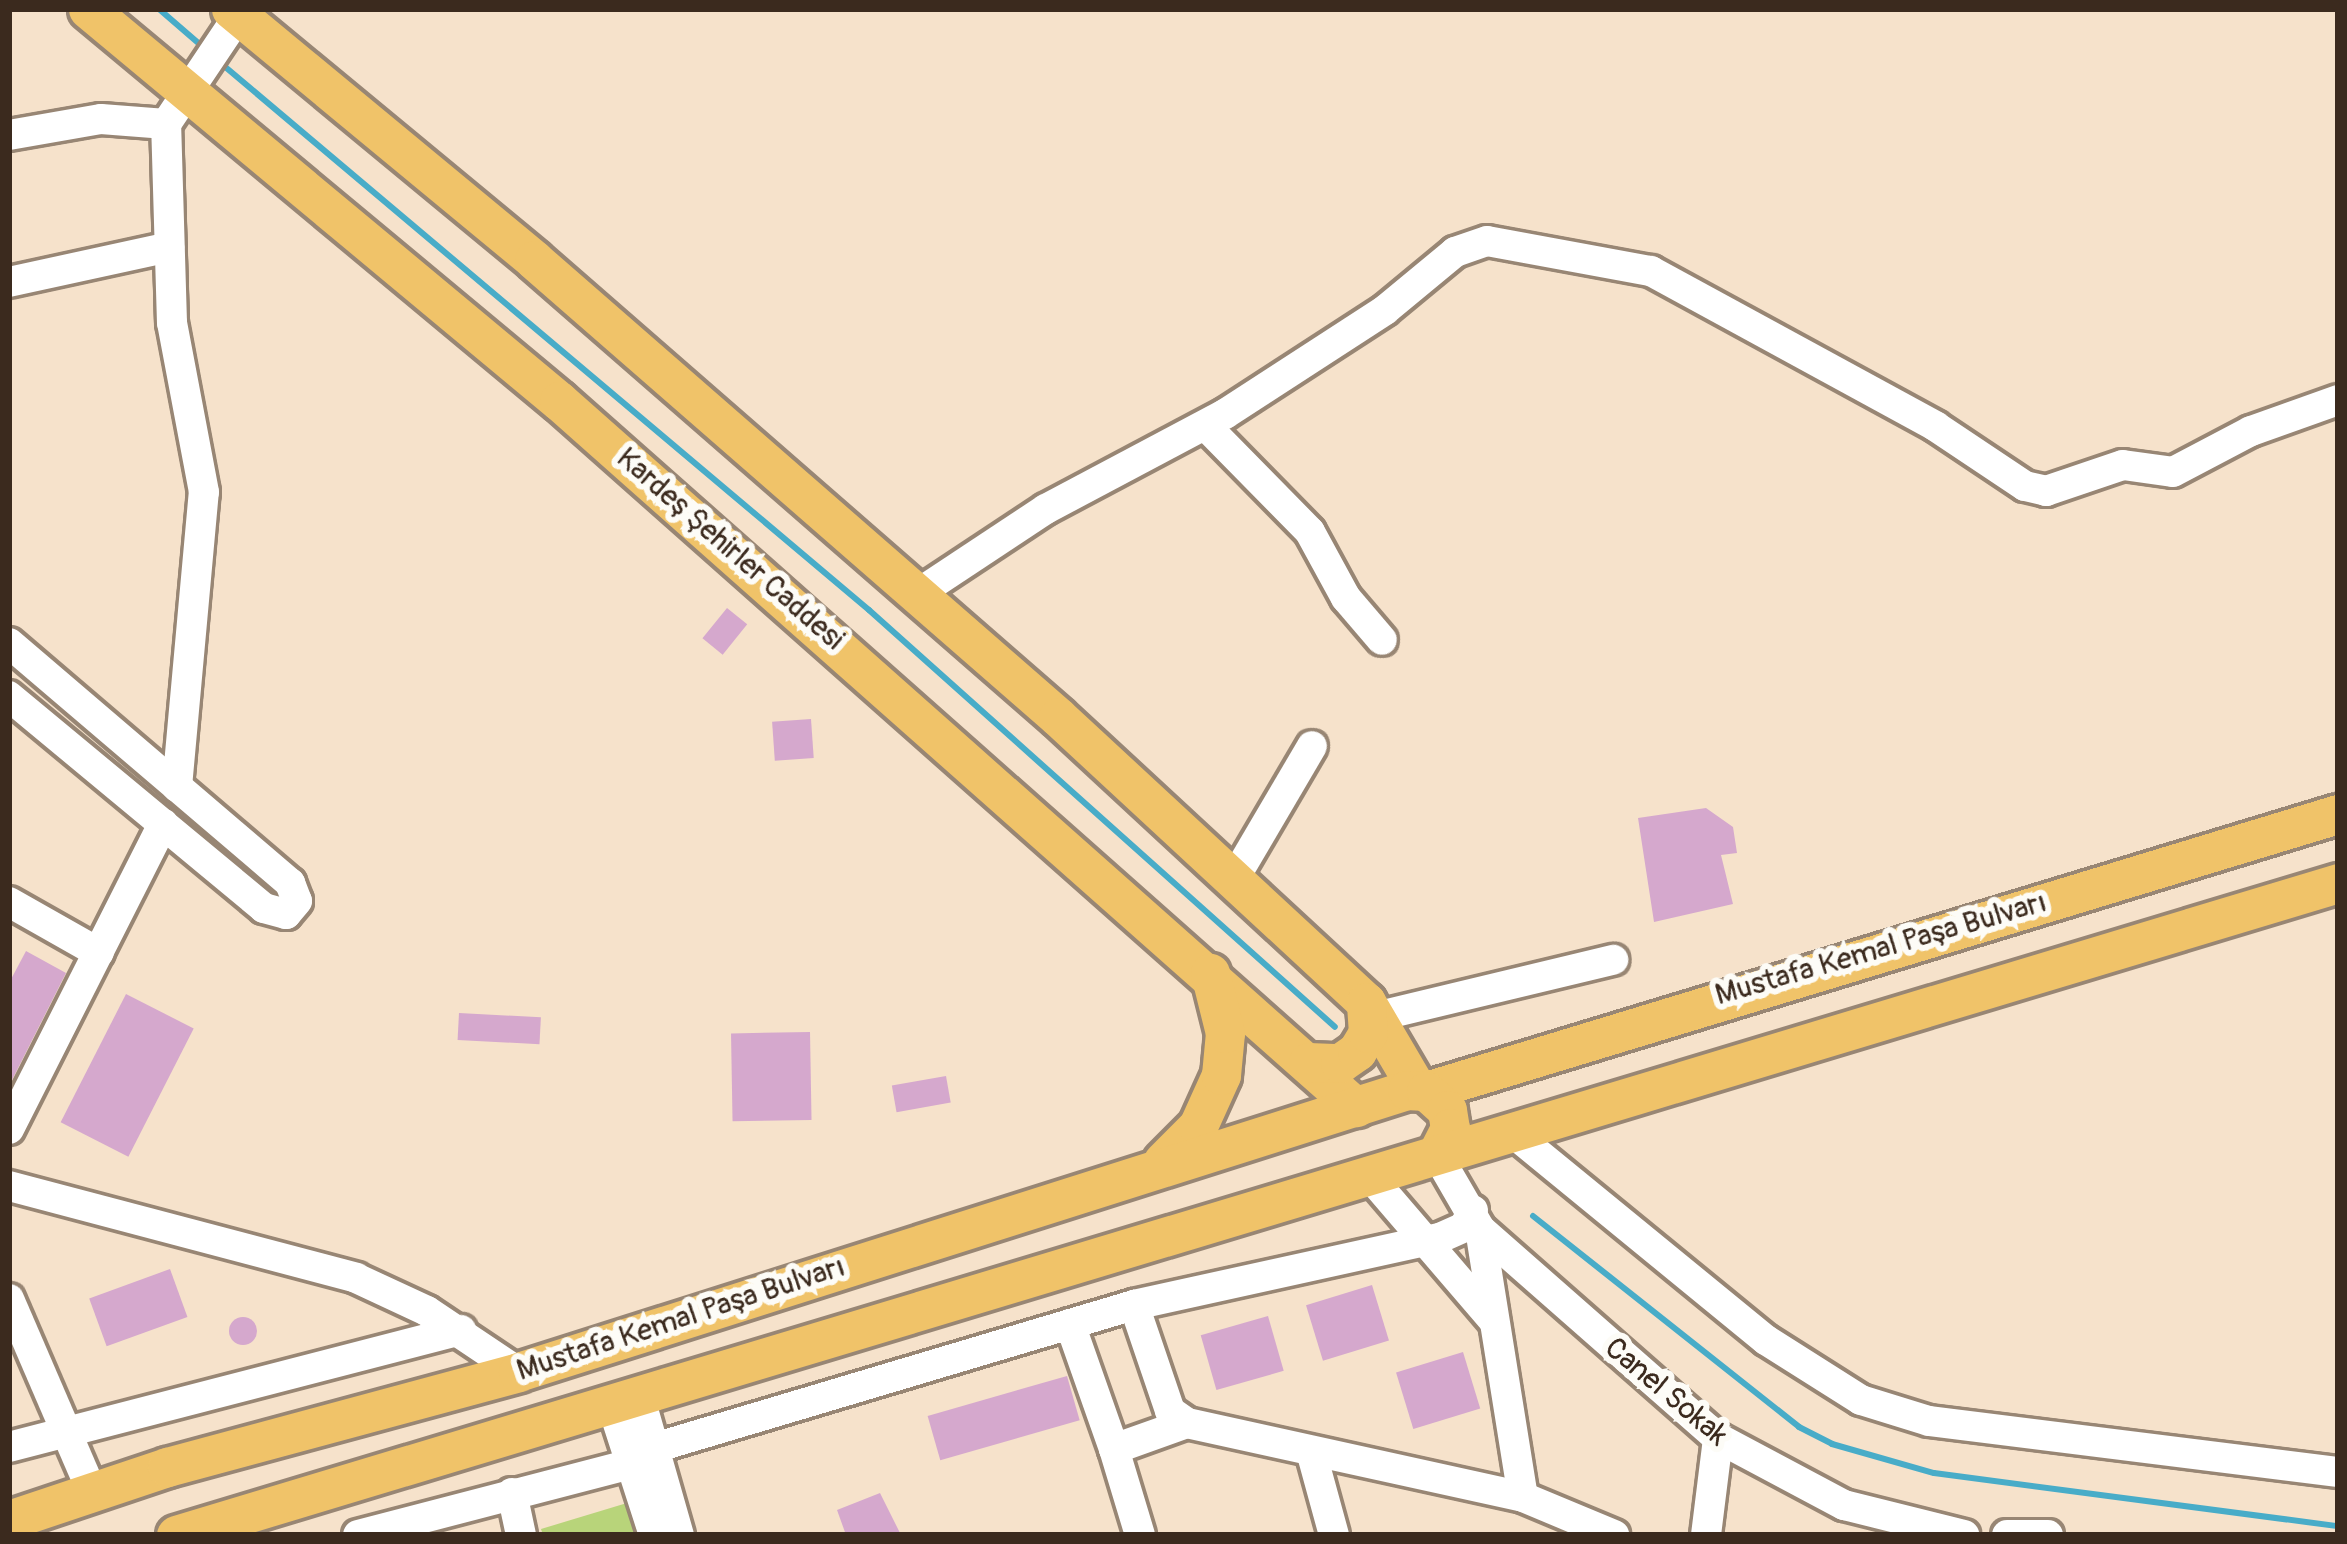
<!DOCTYPE html>
<meta charset="utf-8">
<style>
body{margin:0}
#map{position:relative;width:2347px;height:1544px;overflow:hidden;background:#f6e2cb;font-family:Pangolin,sans-serif}
div>[style]{position:absolute}
.green>*{inset:0;background:#b8d47a}
.stream>*{height:6px;margin:-3px;padding:0 3px;transform-origin:3px;border-radius:3px;background:#48acc8}
.building>*{inset:0;background:#d5a8cd;transform-origin:0 0}
.round{border-radius:50%}
.roads{filter:drop-shadow(3px 0 #988674) drop-shadow(-3px 0 #988674) drop-shadow(0 3px #988674) drop-shadow(0 -3px #988674)}
.minor>*{height:30px;margin:-15px;padding:0 15px;transform-origin:15px;border-radius:15px;background:#fff}
.major>*{height:39px;margin:-19.5px;padding:0 19.5px;transform-origin:19.5px;border-radius:19.5px;background:#f0c369}
span{translate:-50% -50%;white-space:nowrap;text-align:center;line-height:1.15;-webkit-text-stroke:12px #fdfcf7;paint-order:stroke}
.street-label{font-size:30px;color:#3b2a1e}
.frame{position:absolute;inset:0;border:12px solid #3b2a1e;pointer-events:none}
</style>
<div id="map">
<div class="green">
<i style="clip-path:polygon(627px 1503px,637px 1535px,543px 1535px,541px 1529px)"></i>
</div>
<div class="stream">
<i style="left:159px;top:9px;width:58px;rotate:40.8deg"></i>
<i style="left:217px;top:60px;width:853px;rotate:40.15deg"></i>
<i style="left:869px;top:610px;width:625px;rotate:41.82deg"></i>
<i style="left:1533px;top:1216px;width:340px;rotate:38.4deg"></i>
<i style="left:1799px;top:1427px;width:37px;rotate:27deg"></i>
<i style="left:1832px;top:1444px;width:106px;rotate:15.9deg"></i>
<i style="left:1934px;top:1473px;width:407px;rotate:7.5deg"></i>
</div>
<div class="building">
<i style="left:727px;top:608px;width:26px;height:39px;rotate:39deg"></i>
<i style="left:811px;top:719px;width:39px;height:39px;rotate:86deg"></i>
<i style="clip-path:polygon(1706px 808px,1733px 827px,1737px 853px,1721px 855px,1733px 904px,1654px 922px,1638px 818px)"></i>
<i style="clip-path:polygon(26px 951px,66px 973px,9px 1086px,9px 983px)"></i>
<i style="left:126px;top:994px;width:76px;height:144px;rotate:27deg"></i>
<i style="left:459px;top:1013px;width:82px;height:27px;rotate:3deg"></i>
<i style="left:810px;top:1032px;width:88px;height:79px;rotate:89deg"></i>
<i style="left:946px;top:1076px;width:27px;height:55px;rotate:80deg"></i>
<i style="left:170px;top:1269px;width:51px;height:86px;rotate:70deg"></i>
<i style="left:1372px;top:1285px;width:58px;height:69px;rotate:73deg"></i>
<i style="left:1268px;top:1316px;width:57px;height:70px;rotate:74deg"></i>
<i class="round" style="left:229px;top:1317px;width:28px;height:28px"></i>
<i style="left:1463px;top:1352px;width:59px;height:70px;rotate:73deg"></i>
<i style="left:1067px;top:1376px;width:46px;height:145px;rotate:74deg"></i>
<i style="clip-path:polygon(880px 1493px,901px 1535px,846px 1535px,837px 1510px)"></i>
</div>
<div class="roads">
<div class="minor">
<i style="left:9px;top:135px;width:93px;rotate:-9.9deg"></i>
<i style="left:101px;top:119px;width:65px;rotate:4.4deg"></i>
<i style="left:9px;top:282px;width:164px;rotate:-12.3deg"></i>
<i style="left:1206px;top:426px;width:148px;rotate:45.5deg"></i>
<i style="left:1310px;top:532px;width:75px;rotate:61.4deg"></i>
<i style="left:1346px;top:598px;width:55px;rotate:49.4deg"></i>
<i style="left:919px;top:593px;width:152px;rotate:-33.5deg"></i>
<i style="left:1046px;top:509px;width:203px;rotate:-28deg"></i>
<i style="left:1225px;top:414px;width:191px;rotate:-33deg"></i>
<i style="left:1385px;top:310px;width:91px;rotate:-39.6deg"></i>
<i style="left:1455px;top:252px;width:34px;rotate:-19deg"></i>
<i style="left:1487px;top:241px;width:167px;rotate:10.4deg"></i>
<i style="left:1651px;top:271px;width:324px;rotate:28.6deg"></i>
<i style="left:1935px;top:426px;width:108px;rotate:33.7deg"></i>
<i style="left:2025px;top:486px;width:22px;rotate:13deg"></i>
<i style="left:2046px;top:491px;width:81px;rotate:-18.7deg"></i>
<i style="left:2123px;top:465px;width:50px;rotate:8deg"></i>
<i style="left:2173px;top:472px;width:88px;rotate:-27.7deg"></i>
<i style="left:2251px;top:431px;width:92px;rotate:-19.6deg"></i>
<i style="left:9px;top:643px;width:370px;rotate:40.5deg"></i>
<i style="left:290px;top:883px;width:19px;rotate:69deg"></i>
<i style="left:297px;top:901px;width:17px;rotate:130deg"></i>
<i style="left:286px;top:914px;width:23px;rotate:-165deg"></i>
<i style="left:264px;top:908px;width:332px;rotate:-140.3deg"></i>
<i style="left:177px;top:787px;width:296px;rotate:-84.8deg"></i>
<i style="left:204px;top:492px;width:172px;rotate:-100.7deg"></i>
<i style="left:172px;top:323px;width:199px;rotate:-91.7deg"></i>
<i style="left:166px;top:124px;width:131px;rotate:-56.2deg"></i>
<i style="left:1234px;top:879px;width:154px;rotate:-59.6deg"></i>
<i style="left:9px;top:902px;width:103px;rotate:29.5deg"></i>
<i style="left:1379px;top:1016px;width:241px;rotate:-13.5deg"></i>
<i style="left:9px;top:1129px;width:342px;rotate:-63.2deg"></i>
<i style="left:1513px;top:1133px;width:327px;rotate:39.3deg"></i>
<i style="left:1766px;top:1340px;width:112px;rotate:32.3deg"></i>
<i style="left:1861px;top:1400px;width:71px;rotate:17.2deg"></i>
<i style="left:1929px;top:1421px;width:412px;rotate:7.1deg"></i>
<i style="left:1436px;top:1153px;width:88px;rotate:59.9deg"></i>
<i style="left:1480px;top:1229px;width:317px;rotate:41.3deg"></i>
<i style="left:1718px;top:1438px;width:143px;rotate:28deg"></i>
<i style="left:1844px;top:1505px;width:124px;rotate:14deg"></i>
<i style="left:1367px;top:1173px;width:194px;rotate:49.4deg"></i>
<i style="left:9px;top:1186px;width:359px;rotate:14.8deg"></i>
<i style="left:356px;top:1278px;width:78px;rotate:24.9deg"></i>
<i style="left:427px;top:1311px;width:110px;rotate:33.8deg"></i>
<i style="left:1480px;top:1229px;width:271px;rotate:80.9deg"></i>
<i style="left:1523px;top:1497px;width:99px;rotate:22.7deg"></i>
<i style="left:9px;top:1299px;width:210px;rotate:66.7deg"></i>
<i style="left:1134px;top:1305px;width:112px;rotate:71.2deg"></i>
<i style="left:1170px;top:1411px;width:21px;rotate:35deg"></i>
<i style="left:1187px;top:1423px;width:344px;rotate:12.4deg"></i>
<i style="left:1070px;top:1324px;width:133px;rotate:70.6deg"></i>
<i style="left:639px;top:1395px;width:146px;rotate:74.1deg"></i>
<i style="left:611px;top:1402px;width:140px;rotate:72.1deg"></i>
<i style="left:9px;top:1447px;width:467px;rotate:-14.5deg"></i>
<i style="left:654px;top:1448px;width:501px;rotate:-16.59deg"></i>
<i style="left:1134px;top:1305px;width:315px;rotate:-12.4deg"></i>
<i style="left:1442px;top:1237px;width:24px;rotate:-24deg"></i>
<i style="left:1464px;top:1227px;width:19px;rotate:-62deg"></i>
<i style="left:1311px;top:1451px;width:87px;rotate:74.7deg"></i>
<i style="left:512px;top:1493px;width:43px;rotate:77.9deg"></i>
<i style="left:358px;top:1535px;width:282px;rotate:-14.6deg"></i>
<i style="left:1140px;top:1535px;width:90px;rotate:-106.8deg"></i>
<i style="left:1114px;top:1449px;width:77px;rotate:-19.6deg"></i>
<i style="left:1706px;top:1535px;width:98px;rotate:-82.9deg"></i>
<i style="left:2007px;top:1535px;width:41px"></i>
</div>
<div class="major">
<i style="left:88px;top:9px;width:613px;rotate:39.77deg"></i>
<i style="left:559px;top:401px;width:1065px;rotate:41.54deg"></i>
<i style="left:231px;top:9px;width:393px;rotate:39.6deg"></i>
<i style="left:534px;top:260px;width:695px;rotate:41.09deg"></i>
<i style="left:1058px;top:717px;width:420px;rotate:42.8deg"></i>
<i style="left:1366px;top:1002px;width:101px;rotate:59.6deg"></i>
<i style="left:1308px;top:1062px;width:32px;rotate:2deg"></i>
<i style="left:1340px;top:1063px;width:21px;rotate:-35deg"></i>
<i style="left:1357px;top:1051px;width:21px;rotate:-59deg"></i>
<i style="left:1368px;top:1033px;width:31px;rotate:-94deg"></i>
<i style="left:1426px;top:1091px;width:953px;rotate:-16.9deg"></i>
<i style="left:1163px;top:1161px;width:49px;rotate:-45deg"></i>
<i style="left:1198px;top:1126px;width:56px;rotate:-65.7deg"></i>
<i style="left:1221px;top:1075px;width:42px;rotate:-84.6deg"></i>
<i style="left:1225px;top:1033px;width:62px;rotate:-104deg"></i>
<i style="left:9px;top:1520px;width:167px;rotate:-18.5deg"></i>
<i style="left:167px;top:1467px;width:364px;rotate:-15.1deg"></i>
<i style="left:518px;top:1372px;width:933px;rotate:-17.6deg"></i>
<i style="left:1407px;top:1090px;width:19px;rotate:3deg"></i>
<i style="left:1426px;top:1091px;width:28px;rotate:42deg"></i>
<i style="left:1447px;top:1110px;width:18px;rotate:81deg"></i>
<i style="left:1450px;top:1128px;width:27px;rotate:117deg"></i>
<i style="left:176px;top:1535px;width:2258px;rotate:-16.78deg"></i>
</div>
</div>
<div class="street-label">
<span style="left:730px;top:549px;rotate:41deg">Kardeş Şehirler Caddesi</span>
<span style="left:1881px;top:949px;rotate:-16deg">Mustafa Kemal Paşa Bulvarı</span>
<span style="left:681px;top:1319px;rotate:-18deg">Mustafa Kemal Paşa Bulvarı</span>
<span style="left:1666px;top:1392px;rotate:40deg">Canel Sokak</span>
</div>
<div class="frame"></div>
</div>
